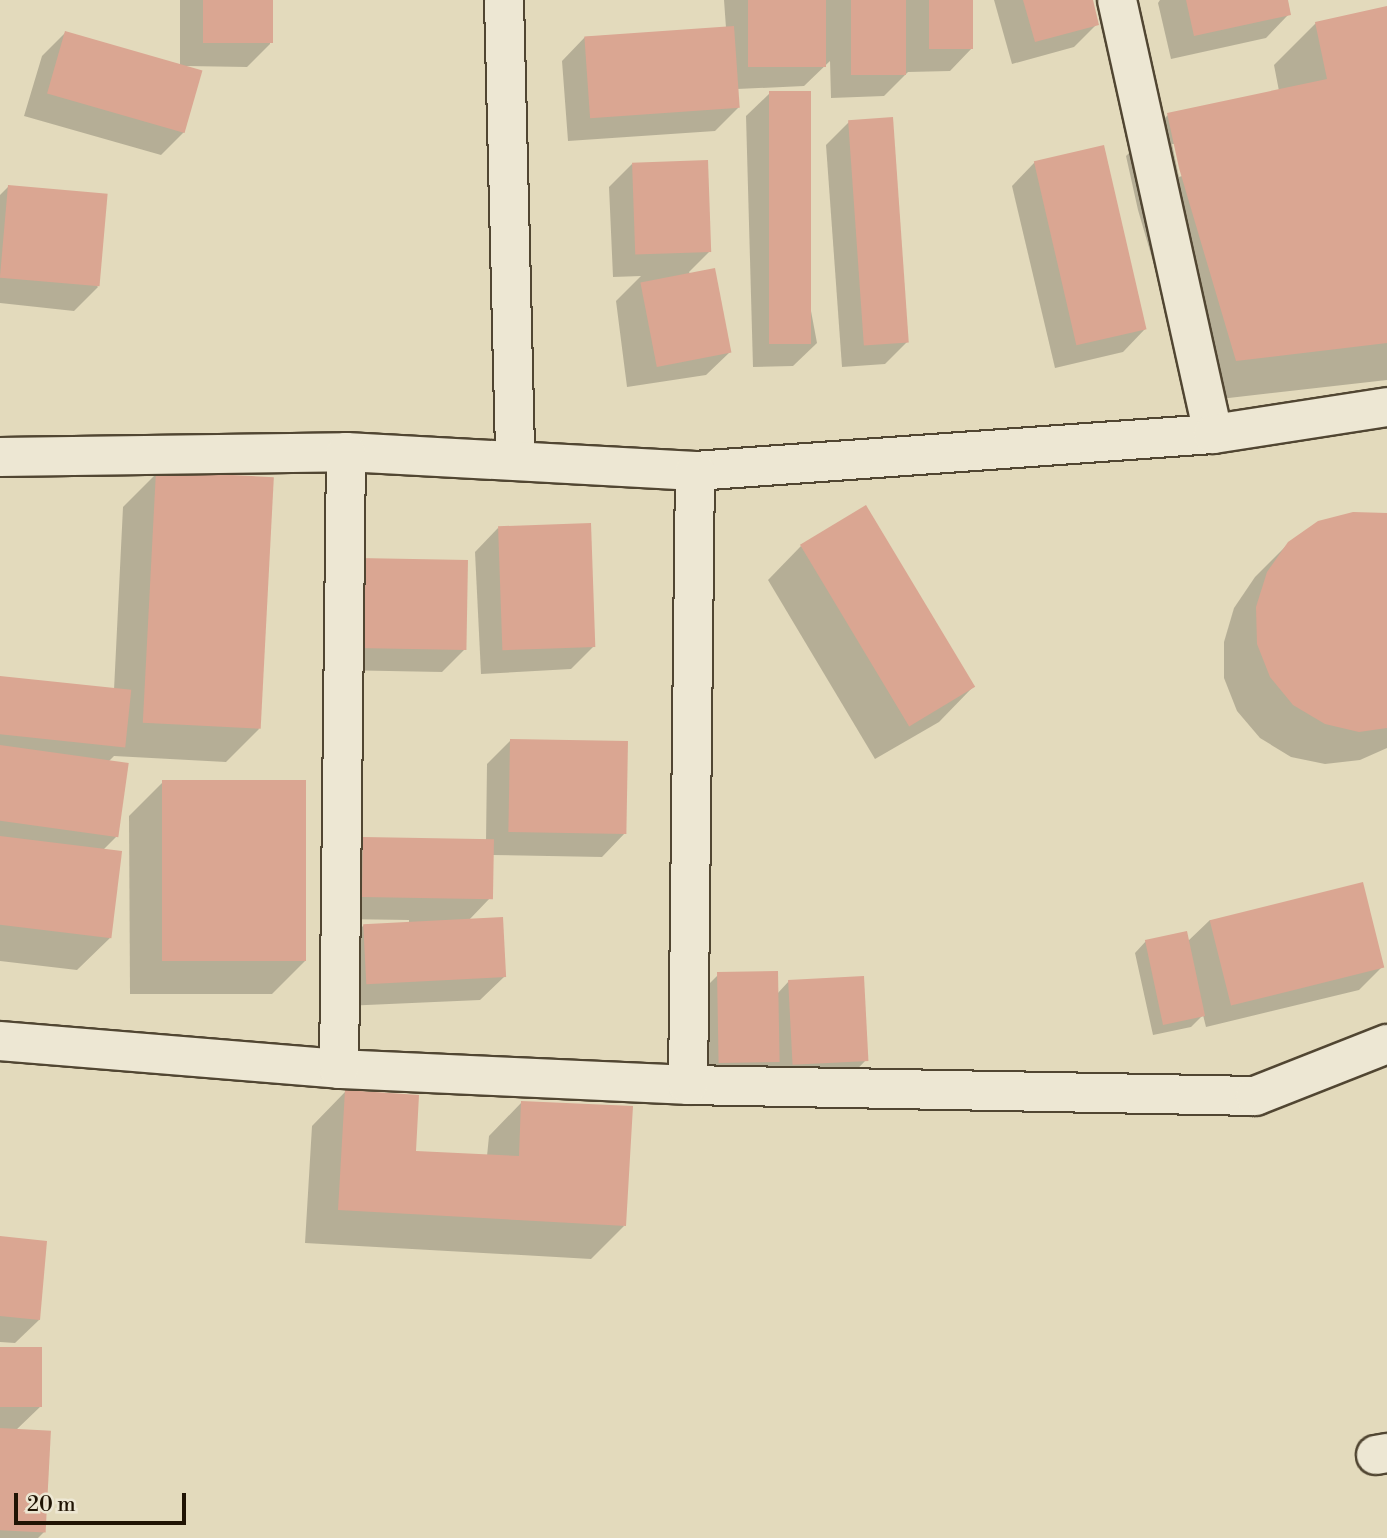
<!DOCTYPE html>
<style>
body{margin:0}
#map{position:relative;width:1387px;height:1538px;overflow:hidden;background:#e3dabc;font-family:"Libre Bodoni",serif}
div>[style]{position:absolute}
.shadow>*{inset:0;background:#0003}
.building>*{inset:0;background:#daa692;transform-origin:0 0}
.roads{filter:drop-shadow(2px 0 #514632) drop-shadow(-2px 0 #514632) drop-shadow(0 2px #514632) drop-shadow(0 -2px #514632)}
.minor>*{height:38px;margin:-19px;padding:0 19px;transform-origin:19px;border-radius:19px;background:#ede7d3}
span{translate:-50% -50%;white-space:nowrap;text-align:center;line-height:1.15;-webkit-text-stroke:5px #ede7d3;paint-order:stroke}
.scale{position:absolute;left:14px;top:1493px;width:172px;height:32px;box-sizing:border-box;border:4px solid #201404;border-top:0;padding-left:9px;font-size:21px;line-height:24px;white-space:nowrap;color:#201404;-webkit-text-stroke:5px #ede7d3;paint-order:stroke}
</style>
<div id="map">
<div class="shadow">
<i style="clip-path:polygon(180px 0,271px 0,270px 44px,247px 67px,186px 66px,184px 132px,161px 155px,24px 116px,42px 56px,65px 33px,180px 65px)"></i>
<i style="clip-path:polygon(724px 0,971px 0,973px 47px,950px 71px,908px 72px,884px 96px,831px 98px,830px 61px,804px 86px,737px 89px,738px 108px,715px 131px,568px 141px,562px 61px,585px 37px,726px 28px)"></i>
<i style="clip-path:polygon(994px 0,1091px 0,1097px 24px,1074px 47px,1012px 64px)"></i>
<i style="clip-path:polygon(1160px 0,1286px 0,1289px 14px,1266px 38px,1171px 59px,1158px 3px)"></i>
<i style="clip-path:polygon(evenodd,1387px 8px,1387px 380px,1194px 402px,1138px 210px,1126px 156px,1168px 115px,1279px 91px,1274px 65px,1316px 23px,1387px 8px,1172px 144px,1175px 144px,1182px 176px,1179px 177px,1172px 144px)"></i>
<i style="clip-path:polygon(770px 93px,817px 343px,793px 366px,753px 367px,746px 116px)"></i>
<i style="clip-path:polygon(849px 122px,908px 341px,885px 364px,842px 367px,826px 145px)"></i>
<i style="clip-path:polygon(1035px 162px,1146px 328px,1123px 352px,1055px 368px,1012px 186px)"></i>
<i style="clip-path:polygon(632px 164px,710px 251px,689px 272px,730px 352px,706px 375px,627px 387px,616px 301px,641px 276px,613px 277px,609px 187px)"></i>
<i style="clip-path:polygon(9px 186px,98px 287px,74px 311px,0 303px,0 195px)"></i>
<i style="clip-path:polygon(157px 473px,259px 729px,226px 762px,114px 756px,108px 762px,118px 835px,103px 850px,111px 937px,77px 970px,0 961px,0 678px,114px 690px,123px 507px)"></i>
<i style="clip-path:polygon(1387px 515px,1387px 748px,1360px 760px,1325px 764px,1291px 757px,1260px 738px,1237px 711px,1224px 678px,1224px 642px,1234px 608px,1255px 577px,1289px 543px)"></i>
<i style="clip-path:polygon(498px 528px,594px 646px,571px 669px,481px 674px,475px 552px)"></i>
<i style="clip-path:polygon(801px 546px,972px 688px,939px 722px,875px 759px,768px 580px)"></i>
<i style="clip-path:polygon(335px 583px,466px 648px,442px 672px,335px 670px)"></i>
<i style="clip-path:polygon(510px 741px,625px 833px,602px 857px,492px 855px,491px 897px,468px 921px,504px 977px,480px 1000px,344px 1006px,341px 948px,364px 925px,409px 923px,409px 920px,340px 919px,341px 862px,364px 839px,486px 841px,487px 764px)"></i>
<i style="clip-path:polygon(163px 782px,305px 961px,272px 994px,130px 994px,129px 816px)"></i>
<i style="clip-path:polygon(1210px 920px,1382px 967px,1359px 990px,1206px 1027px,1203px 1015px,1191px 1027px,1153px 1035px,1135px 953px,1146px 941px,1188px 941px)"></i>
<i style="clip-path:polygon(718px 975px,777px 994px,789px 981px,866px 1060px,843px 1084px,697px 1086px,694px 999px)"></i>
<i style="clip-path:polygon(345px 1092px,414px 1152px,487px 1156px,489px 1136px,522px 1102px,624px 1226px,591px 1259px,305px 1243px,312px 1126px)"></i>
<i style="clip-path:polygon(0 1238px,39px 1320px,15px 1343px,0 1342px)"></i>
<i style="clip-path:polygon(0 1349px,41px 1406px,15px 1431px,44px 1532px,38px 1538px,0 1538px)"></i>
</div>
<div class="building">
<i style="left:203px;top:0;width:70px;height:43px"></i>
<i style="left:748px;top:0;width:78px;height:67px"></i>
<i style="left:851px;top:0;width:55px;height:75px"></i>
<i style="left:929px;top:0;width:44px;height:49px"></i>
<i style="clip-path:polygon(1023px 0,1093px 0,1099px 25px,1035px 42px)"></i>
<i style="clip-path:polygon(1186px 0,1288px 0,1291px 15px,1194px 36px)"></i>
<i style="clip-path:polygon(1387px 6px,1387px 343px,1236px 361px,1179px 168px,1167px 113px,1327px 79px,1315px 22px)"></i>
<i style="left:734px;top:26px;width:82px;height:150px;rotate:86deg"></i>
<i style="left:65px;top:31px;width:143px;height:65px;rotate:16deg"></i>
<i style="left:769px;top:91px;width:42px;height:253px"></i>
<i style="left:893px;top:117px;width:226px;height:45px;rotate:86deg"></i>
<i style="left:1104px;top:145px;width:189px;height:72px;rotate:77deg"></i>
<i style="left:708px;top:160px;width:92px;height:76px;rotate:88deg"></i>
<i style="left:8px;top:185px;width:100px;height:93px;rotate:5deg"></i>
<i style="left:715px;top:268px;width:86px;height:76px;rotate:79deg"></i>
<i style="left:156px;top:471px;width:118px;height:252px;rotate:3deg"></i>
<i style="left:866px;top:505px;width:212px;height:77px;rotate:59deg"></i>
<i style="clip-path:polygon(1353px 512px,1387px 513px,1387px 728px,1359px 732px,1325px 724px,1293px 705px,1270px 677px,1257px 644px,1256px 607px,1267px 572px,1288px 542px,1318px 521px)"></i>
<i style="left:591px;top:523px;width:124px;height:93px;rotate:88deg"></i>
<i style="left:358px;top:558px;width:110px;height:90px;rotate:1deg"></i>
<i style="left:0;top:676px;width:132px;height:58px;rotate:6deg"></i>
<i style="left:510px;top:739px;width:118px;height:93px;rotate:1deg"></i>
<i style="left:0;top:745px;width:130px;height:75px;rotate:8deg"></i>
<i style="left:162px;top:780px;width:144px;height:181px"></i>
<i style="left:0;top:836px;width:123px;height:88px;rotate:7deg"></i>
<i style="left:363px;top:837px;width:131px;height:60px;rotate:1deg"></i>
<i style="left:1363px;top:882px;width:88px;height:158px;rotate:76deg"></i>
<i style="left:503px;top:917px;width:60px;height:140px;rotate:87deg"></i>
<i style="left:1187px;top:931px;width:87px;height:43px;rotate:78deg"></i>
<i style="left:778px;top:971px;width:91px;height:61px;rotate:89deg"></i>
<i style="left:864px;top:976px;width:85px;height:76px;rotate:87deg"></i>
<i style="clip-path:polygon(345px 1090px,419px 1095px,416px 1151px,519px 1156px,521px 1101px,633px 1106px,626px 1226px,338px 1210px)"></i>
<i style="clip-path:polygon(0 1236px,47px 1241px,40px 1320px,0 1316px)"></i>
<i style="left:0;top:1347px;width:42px;height:60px"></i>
<i style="left:0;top:1428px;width:51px;height:102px;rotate:3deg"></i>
</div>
<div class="roads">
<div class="minor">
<i style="left:504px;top:0;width:460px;rotate:88.6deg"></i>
<i style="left:1117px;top:0;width:444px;rotate:77.5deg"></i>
<i style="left:0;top:457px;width:346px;rotate:-0.8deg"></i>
<i style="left:346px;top:452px;width:350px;rotate:3.1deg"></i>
<i style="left:695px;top:471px;width:519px;rotate:-4.09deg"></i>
<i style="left:1213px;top:434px;width:176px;rotate:-8.8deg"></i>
<i style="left:0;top:1041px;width:340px;rotate:4.7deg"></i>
<i style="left:339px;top:1069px;width:349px;rotate:2.6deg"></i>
<i style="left:688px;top:1085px;width:567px;rotate:1.11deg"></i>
<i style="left:1255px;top:1096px;width:142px;rotate:-21.5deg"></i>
<i style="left:339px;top:1069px;width:617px;rotate:-89.35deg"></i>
<i style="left:688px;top:1085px;width:614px;rotate:-89.35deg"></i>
<i style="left:1376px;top:1455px;width:11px;rotate:-10deg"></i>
</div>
</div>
<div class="scale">20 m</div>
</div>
